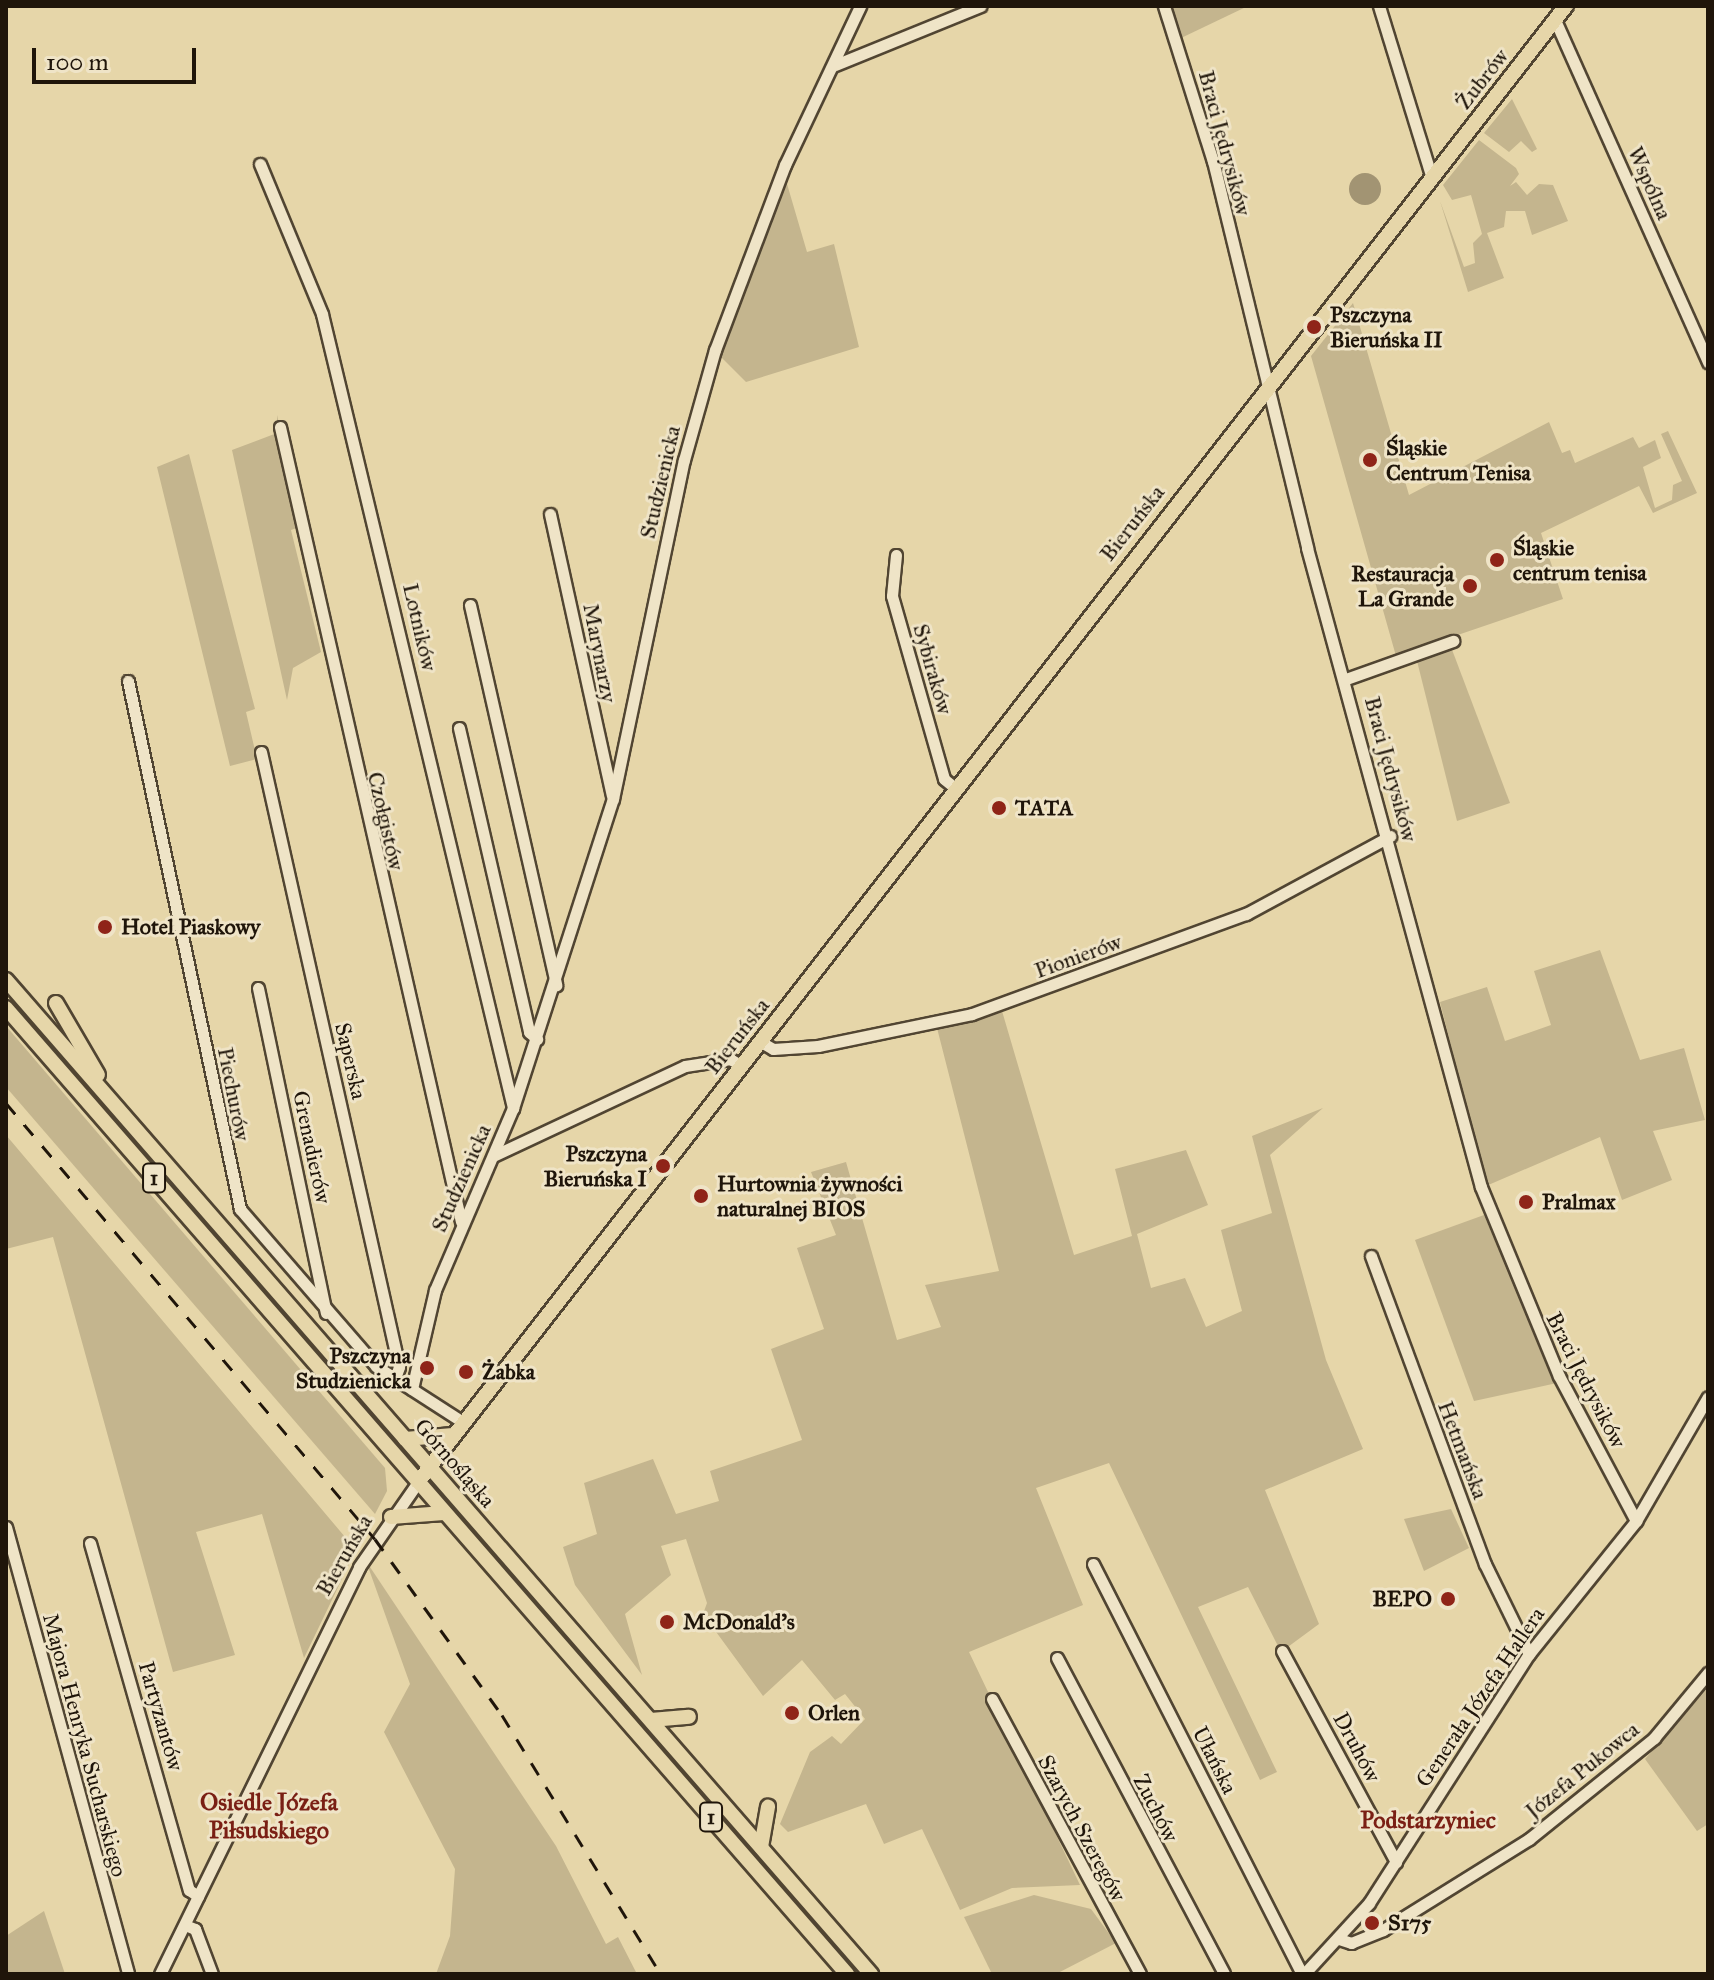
<!DOCTYPE html>
<meta charset="utf-8">
<style>
body{margin:0}
#map{position:relative;width:1714px;height:1980px;overflow:hidden;background:#e6d6a9;font-family:"IM FELL Great Primer",serif}
div>[style]{position:absolute}
.green>*{inset:0;background:#c4b58e}
.water>*{inset:0;background:#a29473}
.round{border-radius:50%}
.roads{filter:drop-shadow(2px 0 #514532) drop-shadow(-2px 0 #514532) drop-shadow(0 2px #514532) drop-shadow(0 -2px #514532)}
.minor>*{height:11px;margin:-5.5px;padding:0 5.5px;transform-origin:5.5px;border-radius:5.5px;background:#efe4c7}
.major>*{height:14px;margin:-7px;padding:0 7px;transform-origin:7px;border-radius:7px;background:#e6d6a9}
.rail>*{height:3px;margin-top:-1.5px;transform-origin:0;background:repeating-linear-gradient(90deg,#1f150a 0 14px,transparent 0 28px)}
.dots>*{width:22px;height:22px;translate:-50% -50%;box-sizing:border-box;border:4px solid #efe4c7;border-radius:50%}
span{translate:-50% -50%;white-space:nowrap;text-align:center;line-height:1.15;-webkit-text-stroke:6px #efe4c7;paint-order:stroke}
.shield-label span{padding:2px 6px;background:#efe4c7;border:2px solid;border-radius:6px;-webkit-text-stroke-width:0}
.shield-label{font-size:20px;color:#1f150a;font-weight:700}
.street-label{font-size:22px;color:#1f150a}
.poi-label{font-size:22px;color:#1f150a;font-weight:700}
.left{translate:0 -50%;text-align:left}
.right{translate:-100% -50%;text-align:right}
.neighbourhood-label{font-size:24px;color:#7a1f14;font-weight:700}
.frame{position:absolute;inset:0;border:8px solid #1f150a;pointer-events:none}
.scale{position:absolute;left:32px;top:48px;width:164px;height:36px;box-sizing:border-box;border:4px solid #1f150a;border-top:0;padding-left:10px;font-size:24px;line-height:28px;white-space:nowrap;color:#1f150a;-webkit-text-stroke:6px #efe4c7;paint-order:stroke}
</style>
<div id="map">
<div class="green">
<i style="clip-path:polygon(1168px 6px,1248px 6px,1179px 39px)"></i>
<i style="clip-path:polygon(1512px 99px,1537px 149px,1532px 152px,1521px 141px,1509px 152px,1484px 133px)"></i>
<i style="clip-path:polygon(1479px 140px,1516px 168px,1519px 174px,1510px 186px,1516px 182px,1527px 195px,1539px 184px,1553px 185px,1568px 221px,1532px 235px,1525px 211px,1506px 211px,1504px 227px,1487px 233px,1504px 278px,1468px 292px,1440px 201px,1464px 267px,1475px 263px,1473px 243px,1482px 234px,1471px 195px,1452px 200px,1443px 185px)"></i>
<i style="clip-path:polygon(785px 177px,807px 252px,834px 244px,859px 347px,746px 382px,717px 353px)"></i>
<i style="clip-path:polygon(1353px 303px,1409px 495px,1549px 422px,1562px 453px,1570px 450px,1575px 463px,1633px 437px,1639px 448px,1655px 440px,1661px 458px,1643px 467px,1655px 508px,1672px 500px,1673px 485px,1682px 481px,1661px 434px,1668px 431px,1697px 493px,1653px 513px,1639px 486px,1541px 533px,1563px 599px,1396px 656px,1311px 356px)"></i>
<i style="clip-path:polygon(277px 415px,302px 526px,291px 530px,321px 652px,293px 668px,287px 700px,232px 450px,277px 433px)"></i>
<i style="clip-path:polygon(189px 454px,255px 709px,246px 712px,257px 759px,230px 766px,157px 467px)"></i>
<i style="clip-path:polygon(1451px 647px,1510px 803px,1457px 821px,1417px 661px)"></i>
<i style="clip-path:polygon(1600px 950px,1640px 1060px,1684px 1048px,1705px 1120px,1653px 1131px,1672px 1180px,1622px 1200px,1600px 1137px,1486px 1186px,1440px 1002px,1487px 987px,1505px 1041px,1551px 1025px,1534px 971px)"></i>
<i style="clip-path:polygon(1002px 1011px,1074px 1255px,1132px 1236px,1115px 1169px,1186px 1150px,1208px 1205px,1137px 1234px,1151px 1288px,1185px 1278px,1206px 1327px,1242px 1311px,1221px 1230px,1272px 1213px,1252px 1136px,1323px 1108px,1270px 1155px,1326px 1360px,1363px 1449px,1265px 1490px,1319px 1624px,1281px 1652px,1248px 1587px,1198px 1607px,1277px 1772px,1260px 1780px,1109px 1463px,1036px 1488px,1083px 1605px,969px 1652px,1080px 1885px,1012px 1888px,960px 1910px,922px 1829px,884px 1844px,866px 1804px,788px 1832px,780px 1824px,810px 1752px,832px 1736px,841px 1744px,865px 1719px,845px 1694px,835px 1700px,802px 1660px,763px 1696px,703px 1614px,707px 1603px,686px 1539px,661px 1546px,671px 1575px,625px 1614px,642px 1675px,575px 1585px,563px 1547px,597px 1534px,584px 1483px,653px 1459px,676px 1514px,719px 1501px,710px 1471px,802px 1440px,771px 1349px,824px 1329px,797px 1248px,836px 1235px,811px 1172px,846px 1162px,897px 1340px,941px 1327px,925px 1285px,999px 1271px,937px 1028px)"></i>
<i style="clip-path:polygon(6px 1026px,385px 1468px,387px 1491px,375px 1514px,6px 1087px)"></i>
<i style="clip-path:polygon(6px 1135px,356px 1550px,304px 1658px,262px 1514px,196px 1532px,235px 1655px,173px 1672px,53px 1237px,6px 1249px)"></i>
<i style="clip-path:polygon(1484px 1215px,1557px 1383px,1474px 1401px,1415px 1240px)"></i>
<i style="clip-path:polygon(1451px 1509px,1469px 1548px,1424px 1571px,1404px 1519px)"></i>
<i style="clip-path:polygon(366px 1561px,556px 1846px,606px 1944px,618px 1937px,637px 1974px,436px 1974px,450px 1936px,455px 1869px,384px 1732px,410px 1684px)"></i>
<i style="clip-path:polygon(1708px 1688px,1708px 1824px,1697px 1831px,1645px 1759px)"></i>
<i style="clip-path:polygon(1034px 1895px,1091px 1909px,1116px 1943px,1056px 1974px,992px 1974px,964px 1917px)"></i>
<i style="clip-path:polygon(44px 1911px,65px 1974px,6px 1974px,6px 1936px)"></i>
</div>
<div class="water">
<i class="round" style="left:1349px;top:173px;width:32px;height:32px"></i>
</div>
<div class="roads">
<div class="minor">
<i style="left:1164px;top:6px;width:163px;rotate:72.5deg"></i>
<i style="left:1213px;top:161px;width:398px;rotate:76.3deg"></i>
<i style="left:1307px;top:548px;width:662px;rotate:74.77deg"></i>
<i style="left:1481px;top:1187px;width:204px;rotate:67.6deg"></i>
<i style="left:1559px;top:1376px;width:164px;rotate:62deg"></i>
<i style="left:1379px;top:6px;width:180px;rotate:72.9deg"></i>
<i style="left:1555px;top:20px;width:375px;rotate:65.9deg"></i>
<i style="left:835px;top:65px;width:157px;rotate:-22.1deg"></i>
<i style="left:260px;top:164px;width:162px;rotate:67.5deg"></i>
<i style="left:322px;top:314px;width:817px;rotate:76.47deg"></i>
<i style="left:280px;top:427px;width:815px;rotate:77.17deg"></i>
<i style="left:550px;top:514px;width:288px;rotate:77.6deg"></i>
<i style="left:896px;top:555px;width:41px;rotate:95.6deg"></i>
<i style="left:892px;top:596px;width:190px;rotate:74.1deg"></i>
<i style="left:944px;top:779px;width:14px;rotate:39deg"></i>
<i style="left:470px;top:605px;width:390px;rotate:77.2deg"></i>
<i style="left:1346px;top:679px;width:114px;rotate:-19.6deg"></i>
<i style="left:128px;top:681px;width:540px;rotate:78.02deg"></i>
<i style="left:240px;top:1209px;width:208px;rotate:49.1deg"></i>
<i style="left:376px;top:1366px;width:103px;rotate:32.8deg"></i>
<i style="left:459px;top:728px;width:312px;rotate:77deg"></i>
<i style="left:529px;top:1032px;width:11px;rotate:41deg"></i>
<i style="left:261px;top:752px;width:630px;rotate:77.35deg"></i>
<i style="left:399px;top:1367px;width:12px;rotate:110deg"></i>
<i style="left:258px;top:988px;width:332px;rotate:78.2deg"></i>
<i style="left:761px;top:1042px;width:14px;rotate:30deg"></i>
<i style="left:773px;top:1049px;width:45px;rotate:-3.8deg"></i>
<i style="left:818px;top:1046px;width:157px;rotate:-11.7deg"></i>
<i style="left:972px;top:1014px;width:292px;rotate:-20.1deg"></i>
<i style="left:1246px;top:914px;width:164px;rotate:-28.4deg"></i>
<i style="left:493px;top:1156px;width:212px;rotate:-25.1deg"></i>
<i style="left:685px;top:1066px;width:46px;rotate:-8.8deg"></i>
<i style="left:730px;top:1059px;width:14px;rotate:30deg"></i>
<i style="left:1371px;top:1256px;width:328px;rotate:69.7deg"></i>
<i style="left:1485px;top:1564px;width:100px;rotate:63.9deg"></i>
<i style="left:412px;top:1389px;width:102px;rotate:-76.9deg"></i>
<i style="left:435px;top:1290px;width:198px;rotate:-66.8deg"></i>
<i style="left:513px;top:1108px;width:325px;rotate:-72.1deg"></i>
<i style="left:613px;top:799px;width:346px;rotate:-78.2deg"></i>
<i style="left:684px;top:460px;width:114px;rotate:-74.3deg"></i>
<i style="left:715px;top:350px;width:198px;rotate:-69.3deg"></i>
<i style="left:785px;top:165px;width:176px;rotate:-64.7deg"></i>
<i style="left:6px;top:1527px;width:463px;rotate:74.7deg"></i>
<i style="left:90px;top:1543px;width:361px;rotate:74.1deg"></i>
<i style="left:189px;top:1890px;width:11px;rotate:34deg"></i>
<i style="left:1093px;top:1564px;width:460px;rotate:63deg"></i>
<i style="left:1282px;top:1651px;width:240px;rotate:61.6deg"></i>
<i style="left:1057px;top:1658px;width:357px;rotate:62.1deg"></i>
<i style="left:992px;top:1699px;width:312px;rotate:61.7deg"></i>
<i style="left:185px;top:1925px;width:11px;rotate:22deg"></i>
<i style="left:195px;top:1929px;width:48px;rotate:69.3deg"></i>
<i style="left:1339px;top:1939px;width:13px;rotate:18deg"></i>
<i style="left:1351px;top:1943px;width:35px;rotate:-22deg"></i>
<i style="left:1383px;top:1930px;width:172px;rotate:-31.9deg"></i>
<i style="left:1529px;top:1839px;width:161px;rotate:-38.9deg"></i>
<i style="left:1654px;top:1738px;width:85px;rotate:-50.3deg"></i>
<i style="left:160px;top:1974px;width:453px;rotate:-63.9deg"></i>
<i style="left:359px;top:1567px;width:103px;rotate:-55.2deg"></i>
<i style="left:1304px;top:1974px;width:96px;rotate:-47.5deg"></i>
<i style="left:1369px;top:1903px;width:296px;rotate:-57.3deg"></i>
<i style="left:1529px;top:1654px;width:171px;rotate:-51.2deg"></i>
<i style="left:1636px;top:1521px;width:143px;rotate:-59.9deg"></i>
</div>
<div class="major">
<i style="left:6px;top:980px;width:1318px;rotate:48.97deg"></i>
<i style="left:56px;top:1003px;width:83px;rotate:59.7deg"></i>
<i style="left:6px;top:1008px;width:1281px;rotate:48.96deg"></i>
<i style="left:405px;top:1439px;width:48px;rotate:-4.8deg"></i>
<i style="left:418px;top:1482px;width:1870px;rotate:-52.13deg"></i>
<i style="left:391px;top:1517px;width:53px;rotate:-4.3deg"></i>
<i style="left:651px;top:1720px;width:38px;rotate:-5deg"></i>
<i style="left:761px;top:1847px;width:41px;rotate:-80.1deg"></i>
</div>
</div>
<div class="rail">
<i style="left:6px;top:1103px;width:571px;rotate:49.76deg"></i>
<i style="left:375px;top:1539px;width:217px;rotate:54.2deg"></i>
<i style="left:502px;top:1715px;width:304px;rotate:58.5deg"></i>
</div>
<div class="dots">
<i style="left:1314px;top:327px;background:#8f2418"></i>
<i style="left:1370px;top:460px;background:#8f2418"></i>
<i style="left:1497px;top:560px;background:#8f2418"></i>
<i style="left:1470px;top:586px;background:#8f2418"></i>
<i style="left:999px;top:808px;background:#8f2418"></i>
<i style="left:105px;top:927px;background:#8f2418"></i>
<i style="left:663px;top:1166px;background:#8f2418"></i>
<i style="left:701px;top:1196px;background:#8f2418"></i>
<i style="left:1526px;top:1202px;background:#8f2418"></i>
<i style="left:427px;top:1368px;background:#8f2418"></i>
<i style="left:466px;top:1372px;background:#8f2418"></i>
<i style="left:1448px;top:1599px;background:#8f2418"></i>
<i style="left:667px;top:1622px;background:#8f2418"></i>
<i style="left:792px;top:1713px;background:#8f2418"></i>
<i style="left:1372px;top:1923px;background:#8f2418"></i>
</div>
<div class="shield-label">
<span style="left:154px;top:1178px">1</span>
<span style="left:711px;top:1817px">1</span>
</div>
<div class="street-label">
<span style="left:1482px;top:79px;rotate:-52deg">Żubrów</span>
<span style="left:1225px;top:143px;rotate:75deg">Braci Jędrysików</span>
<span style="left:1650px;top:183px;rotate:66deg">Wspólna</span>
<span style="left:660px;top:482px;rotate:-77deg">Studzienicka</span>
<span style="left:1132px;top:523px;rotate:-52deg">Bieruńska</span>
<span style="left:420px;top:627px;rotate:77deg">Lotników</span>
<span style="left:600px;top:653px;rotate:79deg">Marynarzy</span>
<span style="left:933px;top:669px;rotate:74deg">Sybiraków</span>
<span style="left:1391px;top:769px;rotate:75deg">Braci Jędrysików</span>
<span style="left:386px;top:821px;rotate:77deg">Czołgistów</span>
<span style="left:1078px;top:956px;rotate:-20deg">Pionierów</span>
<span style="left:737px;top:1036px;rotate:-52deg">Bieruńska</span>
<span style="left:351px;top:1061px;rotate:77deg">Saperska</span>
<span style="left:234px;top:1094px;rotate:79deg">Piechurów</span>
<span style="left:312px;top:1147px;rotate:78deg">Grenadierów</span>
<span style="left:461px;top:1178px;rotate:-66deg">Studzienicka</span>
<span style="left:1586px;top:1380px;rotate:63deg">Braci Jędrysików</span>
<span style="left:1463px;top:1450px;rotate:69deg">Hetmańska</span>
<span style="left:455px;top:1463px;rotate:49deg">Górnośląska</span>
<span style="left:344px;top:1555px;rotate:-60deg">Bieruńska</span>
<span style="left:1480px;top:1697px;rotate:-56deg">Generała Józefa Hallera</span>
<span style="left:161px;top:1716px;rotate:74deg">Partyzantów</span>
<span style="left:85px;top:1745px;rotate:75deg">Majora Henryka Sucharskiego</span>
<span style="left:1357px;top:1747px;rotate:62deg">Druhów</span>
<span style="left:1215px;top:1760px;rotate:63deg">Ułańska</span>
<span style="left:1582px;top:1770px;rotate:-39deg">Józefa Pukowca</span>
<span style="left:1156px;top:1808px;rotate:63deg">Zuchów</span>
<span style="left:1082px;top:1828px;rotate:62deg">Szarych Szeregów</span>
</div>
<div class="poi-label">
<span class="left" style="left:1330px;top:327px">Pszczyna<br>Bieruńska II</span>
<span class="left" style="left:1386px;top:460px">Śląskie<br>Centrum Tenisa</span>
<span class="left" style="left:1513px;top:560px">Śląskie<br>centrum tenisa</span>
<span class="right" style="left:1454px;top:586px">Restauracja<br>La Grande</span>
<span class="left" style="left:1015px;top:808px">TATA</span>
<span class="left" style="left:121px;top:927px">Hotel Piaskowy</span>
<span class="right" style="left:647px;top:1166px">Pszczyna<br>Bieruńska I</span>
<span class="left" style="left:717px;top:1196px">Hurtownia żywności<br>naturalnej BIOS</span>
<span class="left" style="left:1542px;top:1202px">Pralmax</span>
<span class="right" style="left:411px;top:1368px">Pszczyna<br>Studzienicka</span>
<span class="left" style="left:482px;top:1372px">Żabka</span>
<span class="right" style="left:1432px;top:1599px">BEPO</span>
<span class="left" style="left:683px;top:1622px">McDonald's</span>
<span class="left" style="left:808px;top:1713px">Orlen</span>
<span class="left" style="left:1388px;top:1923px">S175</span>
</div>
<div class="neighbourhood-label">
<span style="left:269px;top:1817px">Osiedle Józefa<br>Piłsudskiego</span>
<span style="left:1428px;top:1821px">Podstarzyniec</span>
</div>
<div class="frame"></div>
<div class="scale">100 m</div>
</div>
